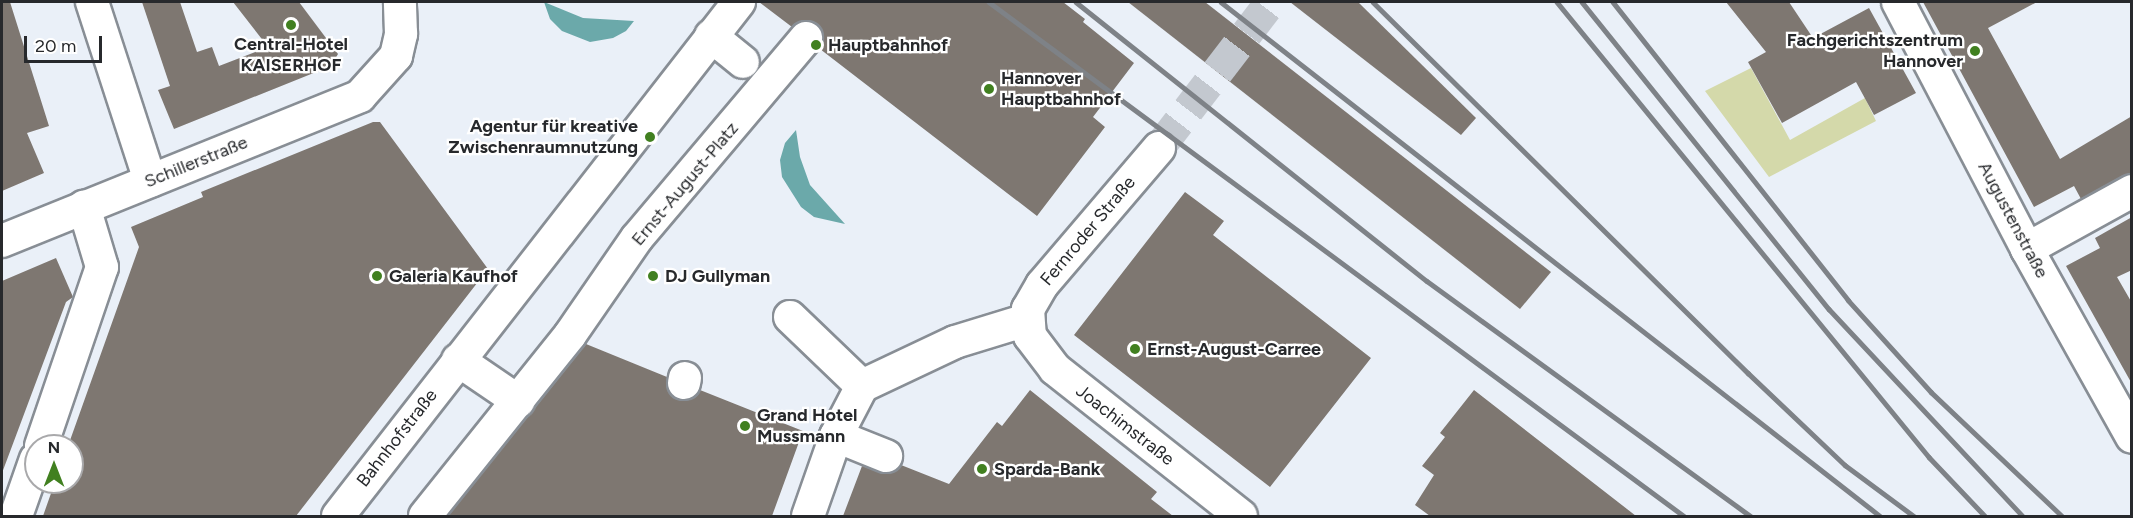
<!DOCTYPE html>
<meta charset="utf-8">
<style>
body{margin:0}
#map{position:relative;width:2133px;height:518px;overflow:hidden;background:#eaf0f8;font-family:Figtree,sans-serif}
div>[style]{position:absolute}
.green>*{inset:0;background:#d4d9aa}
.water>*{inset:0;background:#6ba9aa}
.building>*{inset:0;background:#7e7771}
.minor-tunnel>*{height:32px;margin-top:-16px;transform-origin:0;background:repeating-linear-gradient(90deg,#c3c8cf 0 32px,transparent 0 48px)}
.roads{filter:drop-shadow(2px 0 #888e95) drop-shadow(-2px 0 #888e95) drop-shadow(0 2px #888e95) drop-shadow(0 -2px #888e95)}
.minor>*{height:32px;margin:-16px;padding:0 16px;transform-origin:16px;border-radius:16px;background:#fff}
.rail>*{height:4.5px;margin:-2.25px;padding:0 2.25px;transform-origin:2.25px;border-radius:2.25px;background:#7e8287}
.dots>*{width:16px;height:16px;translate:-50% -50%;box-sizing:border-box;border:3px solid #fff;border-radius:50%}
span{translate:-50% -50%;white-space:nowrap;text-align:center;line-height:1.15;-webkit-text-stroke:4.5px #fff;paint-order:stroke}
.poi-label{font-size:18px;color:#27292c;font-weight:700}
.right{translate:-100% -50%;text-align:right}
.left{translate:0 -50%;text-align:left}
.street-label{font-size:18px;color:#27292c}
.frame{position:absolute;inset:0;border:3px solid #27292c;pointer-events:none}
.north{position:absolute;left:24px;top:434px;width:60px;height:60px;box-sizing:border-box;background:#fff;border:2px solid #a9a9ab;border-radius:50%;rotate:0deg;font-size:16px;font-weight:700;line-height:24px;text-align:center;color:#27292c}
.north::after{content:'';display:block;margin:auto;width:21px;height:27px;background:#418020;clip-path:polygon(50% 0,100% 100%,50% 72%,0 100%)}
.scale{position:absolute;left:24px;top:36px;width:78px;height:27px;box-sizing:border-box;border:3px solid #27292c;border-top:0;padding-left:8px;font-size:18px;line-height:21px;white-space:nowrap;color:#27292c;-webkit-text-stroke:4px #fff;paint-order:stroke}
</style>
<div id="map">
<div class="green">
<i style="clip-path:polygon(1751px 68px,1790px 140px,1865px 98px,1876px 121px,1769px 177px,1705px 91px)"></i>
</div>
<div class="water">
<i style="clip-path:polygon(544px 2px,583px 18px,634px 21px,626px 31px,613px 38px,590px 42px,562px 31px,550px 19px)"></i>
<i style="clip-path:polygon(796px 130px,800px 157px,810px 185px,845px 224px,814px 217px,801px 207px,782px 177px,780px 160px,785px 143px)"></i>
</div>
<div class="building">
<i style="clip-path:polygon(2px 2px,10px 2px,49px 126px,27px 133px,44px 173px,2px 191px)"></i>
<i style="clip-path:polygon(142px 2px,180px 2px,197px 52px,212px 47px,219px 66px,268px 47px,233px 2px,299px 2px,338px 54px,331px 66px,174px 129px,158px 90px,170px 86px)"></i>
<i style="clip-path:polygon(759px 2px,1063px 2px,1085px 19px,1083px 22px,1134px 63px,1093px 117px,1105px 127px,1037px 216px,820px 49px,823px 32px,817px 24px,800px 21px,792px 27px)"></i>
<i style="clip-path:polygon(1128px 2px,1205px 2px,1551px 272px,1520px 309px)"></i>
<i style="clip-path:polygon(1290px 2px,1358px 2px,1476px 118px,1461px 135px)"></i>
<i style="clip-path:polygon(1726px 2px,1789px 2px,1813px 38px,1869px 8px,1916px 93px,1874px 115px,1856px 82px,1782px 123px,1748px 62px,1766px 52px)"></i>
<i style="clip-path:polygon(1923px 2px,2037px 2px,1988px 28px,2060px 159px,2132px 116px,2132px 172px,2081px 199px,2074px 186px,2034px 207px)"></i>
<i style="clip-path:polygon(373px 122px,380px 122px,488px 269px,296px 516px,43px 516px,55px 482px,72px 482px,72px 446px,68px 446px,139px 247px,131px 227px,203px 197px,201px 192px)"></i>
<i style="clip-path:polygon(1185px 192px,1224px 221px,1213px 235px,1371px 358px,1270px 487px,1074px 335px)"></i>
<i style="clip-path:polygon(2132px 217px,2132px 270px,2117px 277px,2132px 303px,2132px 384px,2066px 266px,2100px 248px,2095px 238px)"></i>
<i style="clip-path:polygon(56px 258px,73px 297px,66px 302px,2px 473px,2px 281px)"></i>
<i style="clip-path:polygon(586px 344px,667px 377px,667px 389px,680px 400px,690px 400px,700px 390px,803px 431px,772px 516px,448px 516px)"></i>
<i style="clip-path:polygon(1030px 390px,1157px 492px,1151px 499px,1173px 516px,843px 516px,862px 466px,888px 474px,901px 465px,949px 484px,997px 422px,1002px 426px)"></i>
<i style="clip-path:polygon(1474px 390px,1636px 516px,1430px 516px,1415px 505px,1434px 475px,1422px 466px,1445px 437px,1440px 433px)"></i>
</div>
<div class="minor-tunnel">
<i style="left:1159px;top:148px;width:184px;rotate:-52.5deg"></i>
</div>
<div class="roads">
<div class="minor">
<i style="left:92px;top:2px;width:188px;rotate:72deg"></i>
<i style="left:1898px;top:2px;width:279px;rotate:62.4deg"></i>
<i style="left:2027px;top:249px;width:215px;rotate:60.8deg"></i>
<i style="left:711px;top:36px;width:41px;rotate:39.1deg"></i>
<i style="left:1159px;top:148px;width:180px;rotate:130.5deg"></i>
<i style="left:1042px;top:285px;width:28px;rotate:120deg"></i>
<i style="left:1028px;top:309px;width:27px;rotate:86deg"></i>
<i style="left:1030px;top:336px;width:41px;rotate:52.9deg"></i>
<i style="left:1055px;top:369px;width:237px;rotate:38.3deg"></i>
<i style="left:2px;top:241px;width:386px;rotate:-22deg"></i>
<i style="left:360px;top:96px;width:54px;rotate:-48deg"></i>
<i style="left:396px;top:56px;width:23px;rotate:-77deg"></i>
<i style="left:401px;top:34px;width:32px;rotate:-92deg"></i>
<i style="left:2027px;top:249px;width:120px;rotate:-28.9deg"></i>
<i style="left:790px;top:317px;width:100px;rotate:43.8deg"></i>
<i style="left:458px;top:360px;width:73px;rotate:34.3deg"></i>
<i style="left:684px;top:383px;width:5px;rotate:-79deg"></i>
<i style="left:836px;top:436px;width:54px;rotate:21.8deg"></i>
<i style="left:41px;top:446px;width:189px;rotate:-71.2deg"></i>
<i style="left:102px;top:267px;width:63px;rotate:-106.7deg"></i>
<i style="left:16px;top:516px;width:60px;rotate:-70.7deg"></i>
<i style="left:338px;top:516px;width:652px;rotate:-52.04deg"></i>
<i style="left:425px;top:516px;width:232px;rotate:-51.3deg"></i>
<i style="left:570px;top:335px;width:118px;rotate:-55.4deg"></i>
<i style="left:637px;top:238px;width:262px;rotate:-49.8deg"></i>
<i style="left:808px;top:516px;width:85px;rotate:-70.7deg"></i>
<i style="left:836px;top:436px;width:56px;rotate:-62.5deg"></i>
<i style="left:862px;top:386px;width:103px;rotate:-25.3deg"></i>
<i style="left:955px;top:342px;width:75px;rotate:-17deg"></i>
</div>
</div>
<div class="rail">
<i style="left:989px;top:2px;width:864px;rotate:36.49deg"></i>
<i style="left:1076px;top:2px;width:448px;rotate:38.5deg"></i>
<i style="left:1427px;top:281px;width:400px;rotate:36deg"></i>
<i style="left:1221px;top:2px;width:836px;rotate:37.95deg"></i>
<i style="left:1373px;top:2px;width:528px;rotate:44.69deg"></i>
<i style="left:1748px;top:373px;width:134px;rotate:43.5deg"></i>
<i style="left:1845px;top:465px;width:86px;rotate:36.5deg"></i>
<i style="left:1557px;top:2px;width:588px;rotate:50.73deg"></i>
<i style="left:1929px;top:457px;width:81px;rotate:46.5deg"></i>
<i style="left:1582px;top:2px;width:394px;rotate:51.2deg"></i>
<i style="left:1829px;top:309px;width:284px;rotate:46.9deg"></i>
<i style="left:1613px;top:2px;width:380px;rotate:51.7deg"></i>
<i style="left:1848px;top:300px;width:124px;rotate:47.9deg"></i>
<i style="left:1931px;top:392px;width:180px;rotate:43.4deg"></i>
</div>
<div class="dots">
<i style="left:291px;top:25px;background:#418020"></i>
<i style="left:816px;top:45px;background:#418020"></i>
<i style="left:1975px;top:51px;background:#418020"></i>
<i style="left:989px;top:89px;background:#418020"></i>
<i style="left:650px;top:137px;background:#418020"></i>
<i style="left:377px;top:276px;background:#418020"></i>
<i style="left:653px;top:276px;background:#418020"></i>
<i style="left:1135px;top:349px;background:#418020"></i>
<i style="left:745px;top:426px;background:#418020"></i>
<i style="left:982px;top:469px;background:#418020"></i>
</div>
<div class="poi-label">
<span class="right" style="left:1963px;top:51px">Fachgerichtszentrum<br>Hannover</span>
<span style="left:291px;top:55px">Central-Hotel<br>KAISERHOF</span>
<span class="left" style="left:828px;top:45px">Hauptbahnhof</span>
<span class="left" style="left:1001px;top:89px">Hannover<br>Hauptbahnhof</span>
<span class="right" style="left:638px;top:137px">Agentur für kreative<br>Zwischenraumnutzung</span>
<span class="left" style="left:389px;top:276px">Galeria Kaufhof</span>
<span class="left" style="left:665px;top:276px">DJ Gullyman</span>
<span class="left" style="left:1147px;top:349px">Ernst-August-Carree</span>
<span class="left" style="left:757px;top:426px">Grand Hotel<br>Mussmann</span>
<span class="left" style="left:994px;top:469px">Sparda-Bank</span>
</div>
<div class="street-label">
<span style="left:196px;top:162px;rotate:-22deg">Schillerstraße</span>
<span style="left:685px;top:184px;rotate:-50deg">Ernst-August-Platz</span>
<span style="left:2013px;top:220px;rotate:62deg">Augustenstraße</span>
<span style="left:1088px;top:231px;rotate:-50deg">Fernroder Straße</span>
<span style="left:1125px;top:425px;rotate:38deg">Joachimstraße</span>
<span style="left:397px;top:438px;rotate:-52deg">Bahnhofstraße</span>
</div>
<div class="frame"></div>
<div class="north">N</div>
<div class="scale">20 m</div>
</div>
